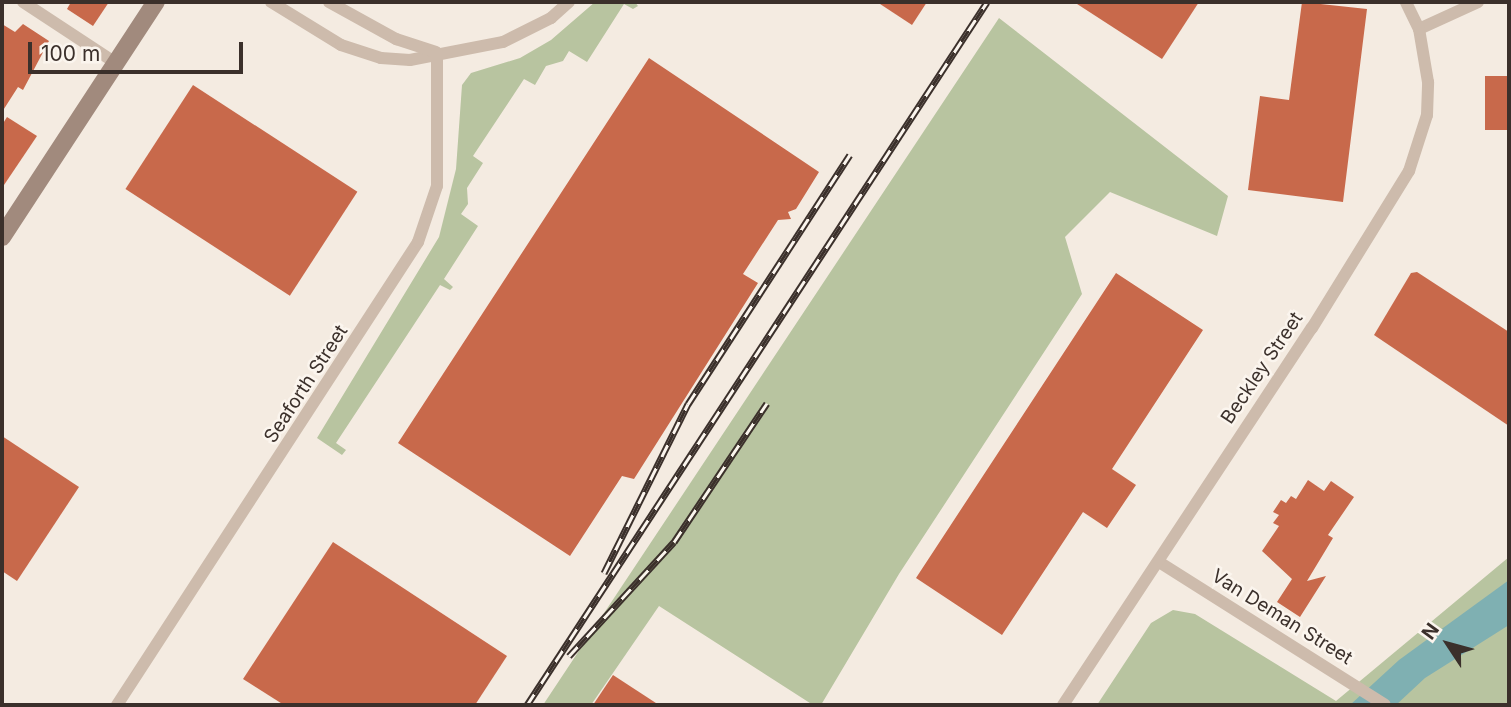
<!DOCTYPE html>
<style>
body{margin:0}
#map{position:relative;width:1511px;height:707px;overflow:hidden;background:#f4ebe1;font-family:Inter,sans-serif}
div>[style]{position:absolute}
.green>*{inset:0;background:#b8c4a0}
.water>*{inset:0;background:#7fb0b2}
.building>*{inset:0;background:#c8694b;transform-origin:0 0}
.minor>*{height:12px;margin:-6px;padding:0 6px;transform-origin:6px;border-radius:6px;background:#cdbbac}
.secondary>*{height:18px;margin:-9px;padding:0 9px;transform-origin:9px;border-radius:9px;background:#a18a7d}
.rail>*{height:7px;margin-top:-3.5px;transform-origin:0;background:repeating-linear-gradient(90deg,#fbf5ee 0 13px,#3b302b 0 26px);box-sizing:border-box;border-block:2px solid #3b302b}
span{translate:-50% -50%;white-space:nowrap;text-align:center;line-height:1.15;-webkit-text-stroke:5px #fbf5ee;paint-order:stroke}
.street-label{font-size:19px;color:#3b302b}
.frame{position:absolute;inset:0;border:4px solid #3b302b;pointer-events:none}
.north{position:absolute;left:1413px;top:609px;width:70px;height:70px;-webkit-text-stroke:5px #fbf5ee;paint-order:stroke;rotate:306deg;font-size:19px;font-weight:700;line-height:28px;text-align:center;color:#3b302b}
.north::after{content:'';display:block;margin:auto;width:24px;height:32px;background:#3b302b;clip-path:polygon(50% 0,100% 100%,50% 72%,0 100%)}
.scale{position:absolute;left:28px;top:42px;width:215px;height:32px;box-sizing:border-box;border:4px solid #3b302b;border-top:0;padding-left:9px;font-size:21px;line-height:24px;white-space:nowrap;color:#3b302b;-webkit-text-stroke:5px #fbf5ee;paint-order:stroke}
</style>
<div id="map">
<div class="green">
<i style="clip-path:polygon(595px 2px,635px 2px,638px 6px,633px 9px,624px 4px,587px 62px,569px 51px,563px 61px,546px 66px,535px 85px,524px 79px,473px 156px,483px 163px,467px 188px,468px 204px,461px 214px,478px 226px,444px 279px,453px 287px,450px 290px,440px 285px,336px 443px,346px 450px,342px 455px,317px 438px,439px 237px,456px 169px,462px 85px,471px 73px,520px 58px,551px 40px)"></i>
<i style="clip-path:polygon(999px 18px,1228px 196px,1217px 236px,1110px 192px,1065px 237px,1082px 294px,899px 574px,821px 705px,813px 705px,659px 606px,591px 705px,543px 705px)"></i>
<i style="clip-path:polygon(1509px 557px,1509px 705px,1097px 705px,1151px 623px,1173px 610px,1195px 614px,1336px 701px)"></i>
</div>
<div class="water">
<i style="clip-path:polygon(1509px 580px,1509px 625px,1425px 678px,1396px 705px,1350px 705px,1399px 660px)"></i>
</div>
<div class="building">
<i style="clip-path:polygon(71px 2px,109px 2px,93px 26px,67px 9px)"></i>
<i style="clip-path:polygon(877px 2px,927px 2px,912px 25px)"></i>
<i style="clip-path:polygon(1074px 2px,1199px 2px,1162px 59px)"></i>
<i style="clip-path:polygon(1302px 2px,1367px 9px,1343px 202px,1248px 190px,1260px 96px,1289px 100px)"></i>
<i style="clip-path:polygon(2px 24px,15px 32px,23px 24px,49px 41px,23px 90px,18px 87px,2px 112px)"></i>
<i style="clip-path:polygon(649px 58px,819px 172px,796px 209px,788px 212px,791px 219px,778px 220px,743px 274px,758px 283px,634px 479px,622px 476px,570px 556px,398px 443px)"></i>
<i style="left:1485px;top:76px;width:24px;height:54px"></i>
<i style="left:193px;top:85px;width:196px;height:124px;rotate:33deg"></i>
<i style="clip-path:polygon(7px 117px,37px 136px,2px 188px,2px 125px)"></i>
<i style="clip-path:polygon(1417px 272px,1509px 332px,1509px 426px,1374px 335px,1411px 273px)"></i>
<i style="clip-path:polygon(1116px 273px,1203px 330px,1112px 469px,1136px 485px,1107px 528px,1083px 512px,1002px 635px,916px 578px)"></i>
<i style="clip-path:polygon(2px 436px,79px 487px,17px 581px,2px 571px)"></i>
<i style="clip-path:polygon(1308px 480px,1324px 491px,1331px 481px,1354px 497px,1328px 535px,1333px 538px,1307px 581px,1326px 576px,1300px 617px,1277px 602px,1292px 579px,1262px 551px,1279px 526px,1273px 523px,1279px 515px,1273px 512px,1281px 500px,1286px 503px,1291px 496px,1296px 499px)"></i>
<i style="clip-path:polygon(333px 542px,507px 656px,475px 705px,284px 705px,243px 679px)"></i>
<i style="clip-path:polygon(613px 675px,659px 705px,593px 705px)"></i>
</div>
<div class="minor">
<i style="left:23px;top:2px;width:111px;rotate:33.3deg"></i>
<i style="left:271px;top:2px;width:82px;rotate:31.6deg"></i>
<i style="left:341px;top:45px;width:42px;rotate:18deg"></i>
<i style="left:381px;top:58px;width:29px;rotate:4deg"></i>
<i style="left:410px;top:60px;width:95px;rotate:-11deg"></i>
<i style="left:503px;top:42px;width:54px;rotate:-26.6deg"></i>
<i style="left:551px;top:18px;width:24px;rotate:-42deg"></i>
<i style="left:329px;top:2px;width:77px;rotate:28.9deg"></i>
<i style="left:396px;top:39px;width:42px;rotate:18deg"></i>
<i style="left:1419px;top:29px;width:65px;rotate:-24.6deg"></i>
<i style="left:1159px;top:562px;width:267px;rotate:32.3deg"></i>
<i style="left:117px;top:705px;width:552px;rotate:-56.97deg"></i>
<i style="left:418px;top:242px;width:59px;rotate:-71.3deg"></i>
<i style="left:437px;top:186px;width:133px;rotate:-90deg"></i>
<i style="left:1063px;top:705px;width:452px;rotate:-56.6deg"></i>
<i style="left:1312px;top:328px;width:185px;rotate:-58.3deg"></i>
<i style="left:1409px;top:171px;width:59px;rotate:-72.2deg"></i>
<i style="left:1427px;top:115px;width:33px;rotate:-88deg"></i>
<i style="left:1428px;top:82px;width:54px;rotate:-99.6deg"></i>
<i style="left:1419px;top:29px;width:30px;rotate:-116deg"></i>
</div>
<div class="secondary">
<i style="left:2px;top:237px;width:281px;rotate:-56.8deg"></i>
</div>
<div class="rail">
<i style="left:604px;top:573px;width:189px;rotate:-63.6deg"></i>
<i style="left:688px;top:404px;width:297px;rotate:-57deg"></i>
<i style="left:569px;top:656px;width:155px;rotate:-47.4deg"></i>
<i style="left:674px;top:542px;width:167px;rotate:-56.2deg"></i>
<i style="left:527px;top:705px;width:840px;rotate:-56.8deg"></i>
</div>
<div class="street-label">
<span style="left:1262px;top:368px;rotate:-56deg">Beckley Street</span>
<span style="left:306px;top:384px;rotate:-57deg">Seaforth Street</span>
<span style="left:1282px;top:617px;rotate:32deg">Van Deman Street</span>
</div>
<div class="frame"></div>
<div class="north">N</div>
<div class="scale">100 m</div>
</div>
